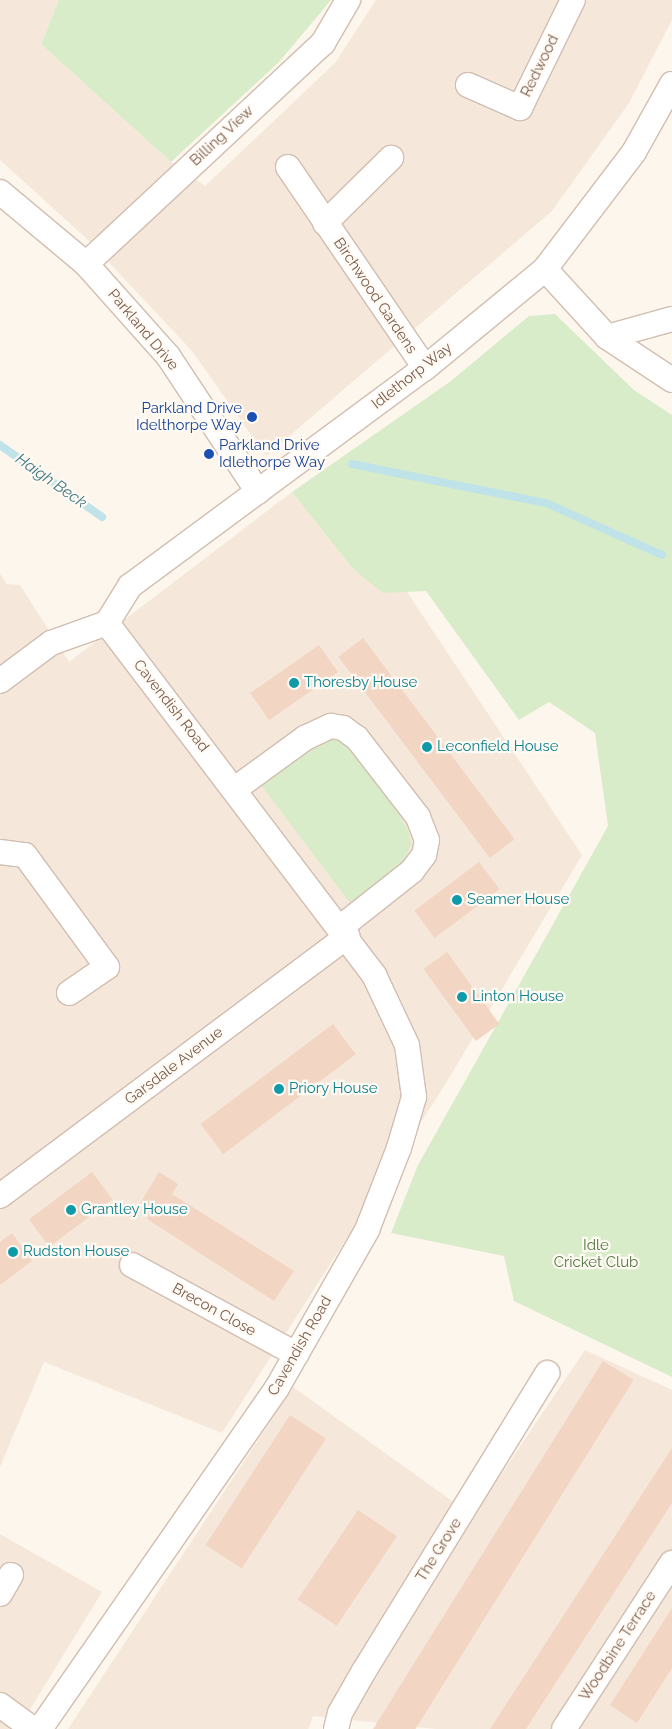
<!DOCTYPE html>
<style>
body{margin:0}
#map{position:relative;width:672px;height:1729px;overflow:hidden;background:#fdf6ec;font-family:Raleway,sans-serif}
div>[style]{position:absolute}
.residential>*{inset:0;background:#f5e8da}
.green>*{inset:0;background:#d8ecc9}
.stream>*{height:8px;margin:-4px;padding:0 4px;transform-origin:4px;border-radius:4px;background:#bfe3e8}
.building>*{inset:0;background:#f3d5c3;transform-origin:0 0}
.roads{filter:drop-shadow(1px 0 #d1beb0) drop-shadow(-1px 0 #d1beb0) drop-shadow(0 1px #d1beb0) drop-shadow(0 -1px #d1beb0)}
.minor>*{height:24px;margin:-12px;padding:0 12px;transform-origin:12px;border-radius:12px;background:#fff}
.dots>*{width:14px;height:14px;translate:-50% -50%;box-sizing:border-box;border:2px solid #fffaf3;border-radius:50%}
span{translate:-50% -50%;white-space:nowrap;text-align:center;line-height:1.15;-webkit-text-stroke:4.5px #fffaf3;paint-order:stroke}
.street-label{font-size:15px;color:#7a5c4d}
.transit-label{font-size:15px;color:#164399}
.right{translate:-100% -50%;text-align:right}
.left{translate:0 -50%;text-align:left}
.culture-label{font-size:15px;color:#0d838f}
.park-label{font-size:15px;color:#537a41}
.water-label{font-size:16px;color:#437c86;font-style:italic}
</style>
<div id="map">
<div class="residential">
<i style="clip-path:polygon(0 0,59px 0,41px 44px,171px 162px,205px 186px,335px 63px,376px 0,672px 0,672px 20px,629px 103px,552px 211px,266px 456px,192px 351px,86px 238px,0 160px)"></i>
<i style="clip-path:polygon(292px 492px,353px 569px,385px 559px,582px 855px,446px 1083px,222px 1433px,44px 1362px,0 1467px,0 574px,7px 584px,20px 585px,69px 662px)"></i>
<i style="clip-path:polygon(585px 1350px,672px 1390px,672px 1729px,435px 1729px,313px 1716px,308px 1729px,68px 1729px,293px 1387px,473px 1516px)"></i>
<i style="clip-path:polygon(0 1534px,102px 1592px,18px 1729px,0 1729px)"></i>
</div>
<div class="green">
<i style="clip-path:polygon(59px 0,331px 0,279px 62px,171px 162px,41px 44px)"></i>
<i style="clip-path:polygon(555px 314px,634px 390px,672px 415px,672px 1377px,514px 1301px,504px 1256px,391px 1233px,418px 1165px,608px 826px,595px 733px,549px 702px,519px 720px,426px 591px,383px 593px,353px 569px,292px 492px,451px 381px,529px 316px)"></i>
<i style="clip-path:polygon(329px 740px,340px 740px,352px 751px,391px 802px,408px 830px,411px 844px,406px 857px,395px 870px,350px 903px,261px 785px,318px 744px)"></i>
</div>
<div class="stream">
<i style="left:0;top:445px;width:125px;rotate:35.2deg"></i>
<i style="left:352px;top:464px;width:198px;rotate:11.4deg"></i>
<i style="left:546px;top:503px;width:127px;rotate:24.1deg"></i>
</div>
<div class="building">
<i style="left:363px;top:638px;width:252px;height:31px;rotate:53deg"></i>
<i style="left:319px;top:645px;width:33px;height:84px;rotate:55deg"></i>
<i style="left:479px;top:862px;width:34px;height:81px;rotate:53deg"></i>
<i style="left:447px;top:952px;width:89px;height:29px;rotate:54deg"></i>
<i style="left:333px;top:1024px;width:38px;height:166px;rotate:53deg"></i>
<i style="left:92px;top:1172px;width:34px;height:79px;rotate:53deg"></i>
<i style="clip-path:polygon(159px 1172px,178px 1184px,172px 1194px,294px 1271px,274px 1301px,147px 1219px,149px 1212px,139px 1205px)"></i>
<i style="clip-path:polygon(12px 1233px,32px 1261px,0 1285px,0 1242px)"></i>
<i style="left:603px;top:1361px;width:36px;height:436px;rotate:32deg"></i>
<i style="left:290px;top:1415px;width:43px;height:155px;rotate:33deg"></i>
<i style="clip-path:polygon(672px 1448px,672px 1503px,526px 1729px,490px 1729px)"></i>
<i style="left:358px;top:1510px;width:47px;height:108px;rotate:34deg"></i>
<i style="clip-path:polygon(672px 1608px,672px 1668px,637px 1723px,610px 1705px)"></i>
</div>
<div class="roads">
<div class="minor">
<i style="left:468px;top:85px;width:57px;rotate:23.9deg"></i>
<i style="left:520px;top:108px;width:120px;rotate:-63.9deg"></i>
<i style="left:288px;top:167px;width:243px;rotate:55.7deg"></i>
<i style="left:0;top:192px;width:112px;rotate:39.9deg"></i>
<i style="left:86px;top:264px;width:123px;rotate:48.3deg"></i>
<i style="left:168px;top:356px;width:163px;rotate:56.5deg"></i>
<i style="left:325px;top:223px;width:93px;rotate:-44.6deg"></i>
<i style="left:86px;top:264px;width:324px;rotate:-43deg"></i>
<i style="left:323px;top:43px;width:50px;rotate:-59.8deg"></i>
<i style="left:545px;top:269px;width:92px;rotate:47.6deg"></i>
<i style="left:607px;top:337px;width:78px;rotate:33.5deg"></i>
<i style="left:607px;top:337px;width:67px;rotate:-15.5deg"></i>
<i style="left:107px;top:623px;width:44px;rotate:-58.1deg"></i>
<i style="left:130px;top:586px;width:367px;rotate:-36.5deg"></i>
<i style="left:425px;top:368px;width:156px;rotate:-39.5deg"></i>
<i style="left:545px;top:269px;width:147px;rotate:-52.7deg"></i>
<i style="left:634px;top:152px;width:78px;rotate:-60.8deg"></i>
<i style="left:0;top:681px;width:64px;rotate:-36.7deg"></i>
<i style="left:51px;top:643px;width:59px;rotate:-19.7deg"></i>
<i style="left:235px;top:789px;width:87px;rotate:-36.1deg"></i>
<i style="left:305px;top:738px;width:29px;rotate:-25deg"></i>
<i style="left:331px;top:726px;width:12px;rotate:9deg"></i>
<i style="left:343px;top:728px;width:17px;rotate:36deg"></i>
<i style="left:357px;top:738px;width:100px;rotate:52.3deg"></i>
<i style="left:418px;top:817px;width:25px;rotate:69deg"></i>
<i style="left:427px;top:840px;width:15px;rotate:101deg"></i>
<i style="left:424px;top:855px;width:20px;rotate:127deg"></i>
<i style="left:412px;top:871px;width:90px;rotate:141.7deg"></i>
<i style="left:0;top:852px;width:25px;rotate:7deg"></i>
<i style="left:25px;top:855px;width:139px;rotate:53.8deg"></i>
<i style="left:107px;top:967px;width:46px;rotate:145.6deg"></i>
<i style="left:0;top:1196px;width:434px;rotate:-36.8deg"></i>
<i style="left:132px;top:1265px;width:187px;rotate:28.5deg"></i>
<i style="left:0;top:1594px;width:22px;rotate:-60deg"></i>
<i style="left:0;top:1705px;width:41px;rotate:36deg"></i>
<i style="left:40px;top:1729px;width:415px;rotate:-55.2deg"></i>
<i style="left:277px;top:1388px;width:182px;rotate:-60.3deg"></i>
<i style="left:367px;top:1230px;width:88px;rotate:-68.7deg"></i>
<i style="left:399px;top:1148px;width:53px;rotate:-73.6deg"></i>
<i style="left:414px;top:1097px;width:52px;rotate:-97.7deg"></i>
<i style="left:407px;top:1045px;width:77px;rotate:-115.2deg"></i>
<i style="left:374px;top:975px;width:442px;rotate:-127.2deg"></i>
<i style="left:336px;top:1729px;width:16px;rotate:-76deg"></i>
<i style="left:340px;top:1713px;width:48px;rotate:-60.3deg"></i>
<i style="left:364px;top:1671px;width:350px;rotate:-58.4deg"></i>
<i style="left:564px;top:1729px;width:198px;rotate:-57deg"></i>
</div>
</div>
<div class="dots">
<i style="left:252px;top:417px;background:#1a4fb4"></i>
<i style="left:209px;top:454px;background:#1a4fb4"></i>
<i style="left:294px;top:683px;background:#0f9aa8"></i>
<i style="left:427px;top:747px;background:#0f9aa8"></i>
<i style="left:457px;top:900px;background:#0f9aa8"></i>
<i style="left:462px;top:997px;background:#0f9aa8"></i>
<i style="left:279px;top:1089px;background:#0f9aa8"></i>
<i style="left:71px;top:1210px;background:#0f9aa8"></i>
<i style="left:13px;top:1252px;background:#0f9aa8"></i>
</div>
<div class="street-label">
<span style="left:540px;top:66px;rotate:-64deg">Redwood</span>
<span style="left:222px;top:136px;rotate:-43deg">Billing View</span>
<span style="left:375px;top:296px;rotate:56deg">Birchwood Gardens</span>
<span style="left:143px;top:330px;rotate:50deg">Parkland Drive</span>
<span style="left:412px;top:376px;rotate:-38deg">Idlethorp Way</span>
<span style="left:171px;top:706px;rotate:52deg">Cavendish Road</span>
<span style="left:174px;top:1066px;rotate:-37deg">Garsdale Avenue</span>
<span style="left:214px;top:1310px;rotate:29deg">Brecon Close</span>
<span style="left:300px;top:1346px;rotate:-60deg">Cavendish Road</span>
<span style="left:439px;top:1550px;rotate:-58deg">The Grove</span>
<span style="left:618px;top:1646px;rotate:-57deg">Woodbine Terrace</span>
</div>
<div class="transit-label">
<span class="right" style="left:242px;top:417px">Parkland Drive<br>Idelthorpe Way</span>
<span class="left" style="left:219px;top:454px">Parkland Drive<br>Idlethorpe Way</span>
</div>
<div class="culture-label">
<span class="left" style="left:304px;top:683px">Thoresby House</span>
<span class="left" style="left:437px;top:747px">Leconfield House</span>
<span class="left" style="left:467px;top:900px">Seamer House</span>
<span class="left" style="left:472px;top:997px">Linton House</span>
<span class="left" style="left:289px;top:1089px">Priory House</span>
<span class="left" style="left:81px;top:1210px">Grantley House</span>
<span class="left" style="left:23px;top:1252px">Rudston House</span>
</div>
<div class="park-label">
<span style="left:596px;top:1254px">Idle<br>Cricket Club</span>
</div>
<div class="water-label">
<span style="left:51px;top:481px;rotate:35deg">Haigh Beck</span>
</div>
</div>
